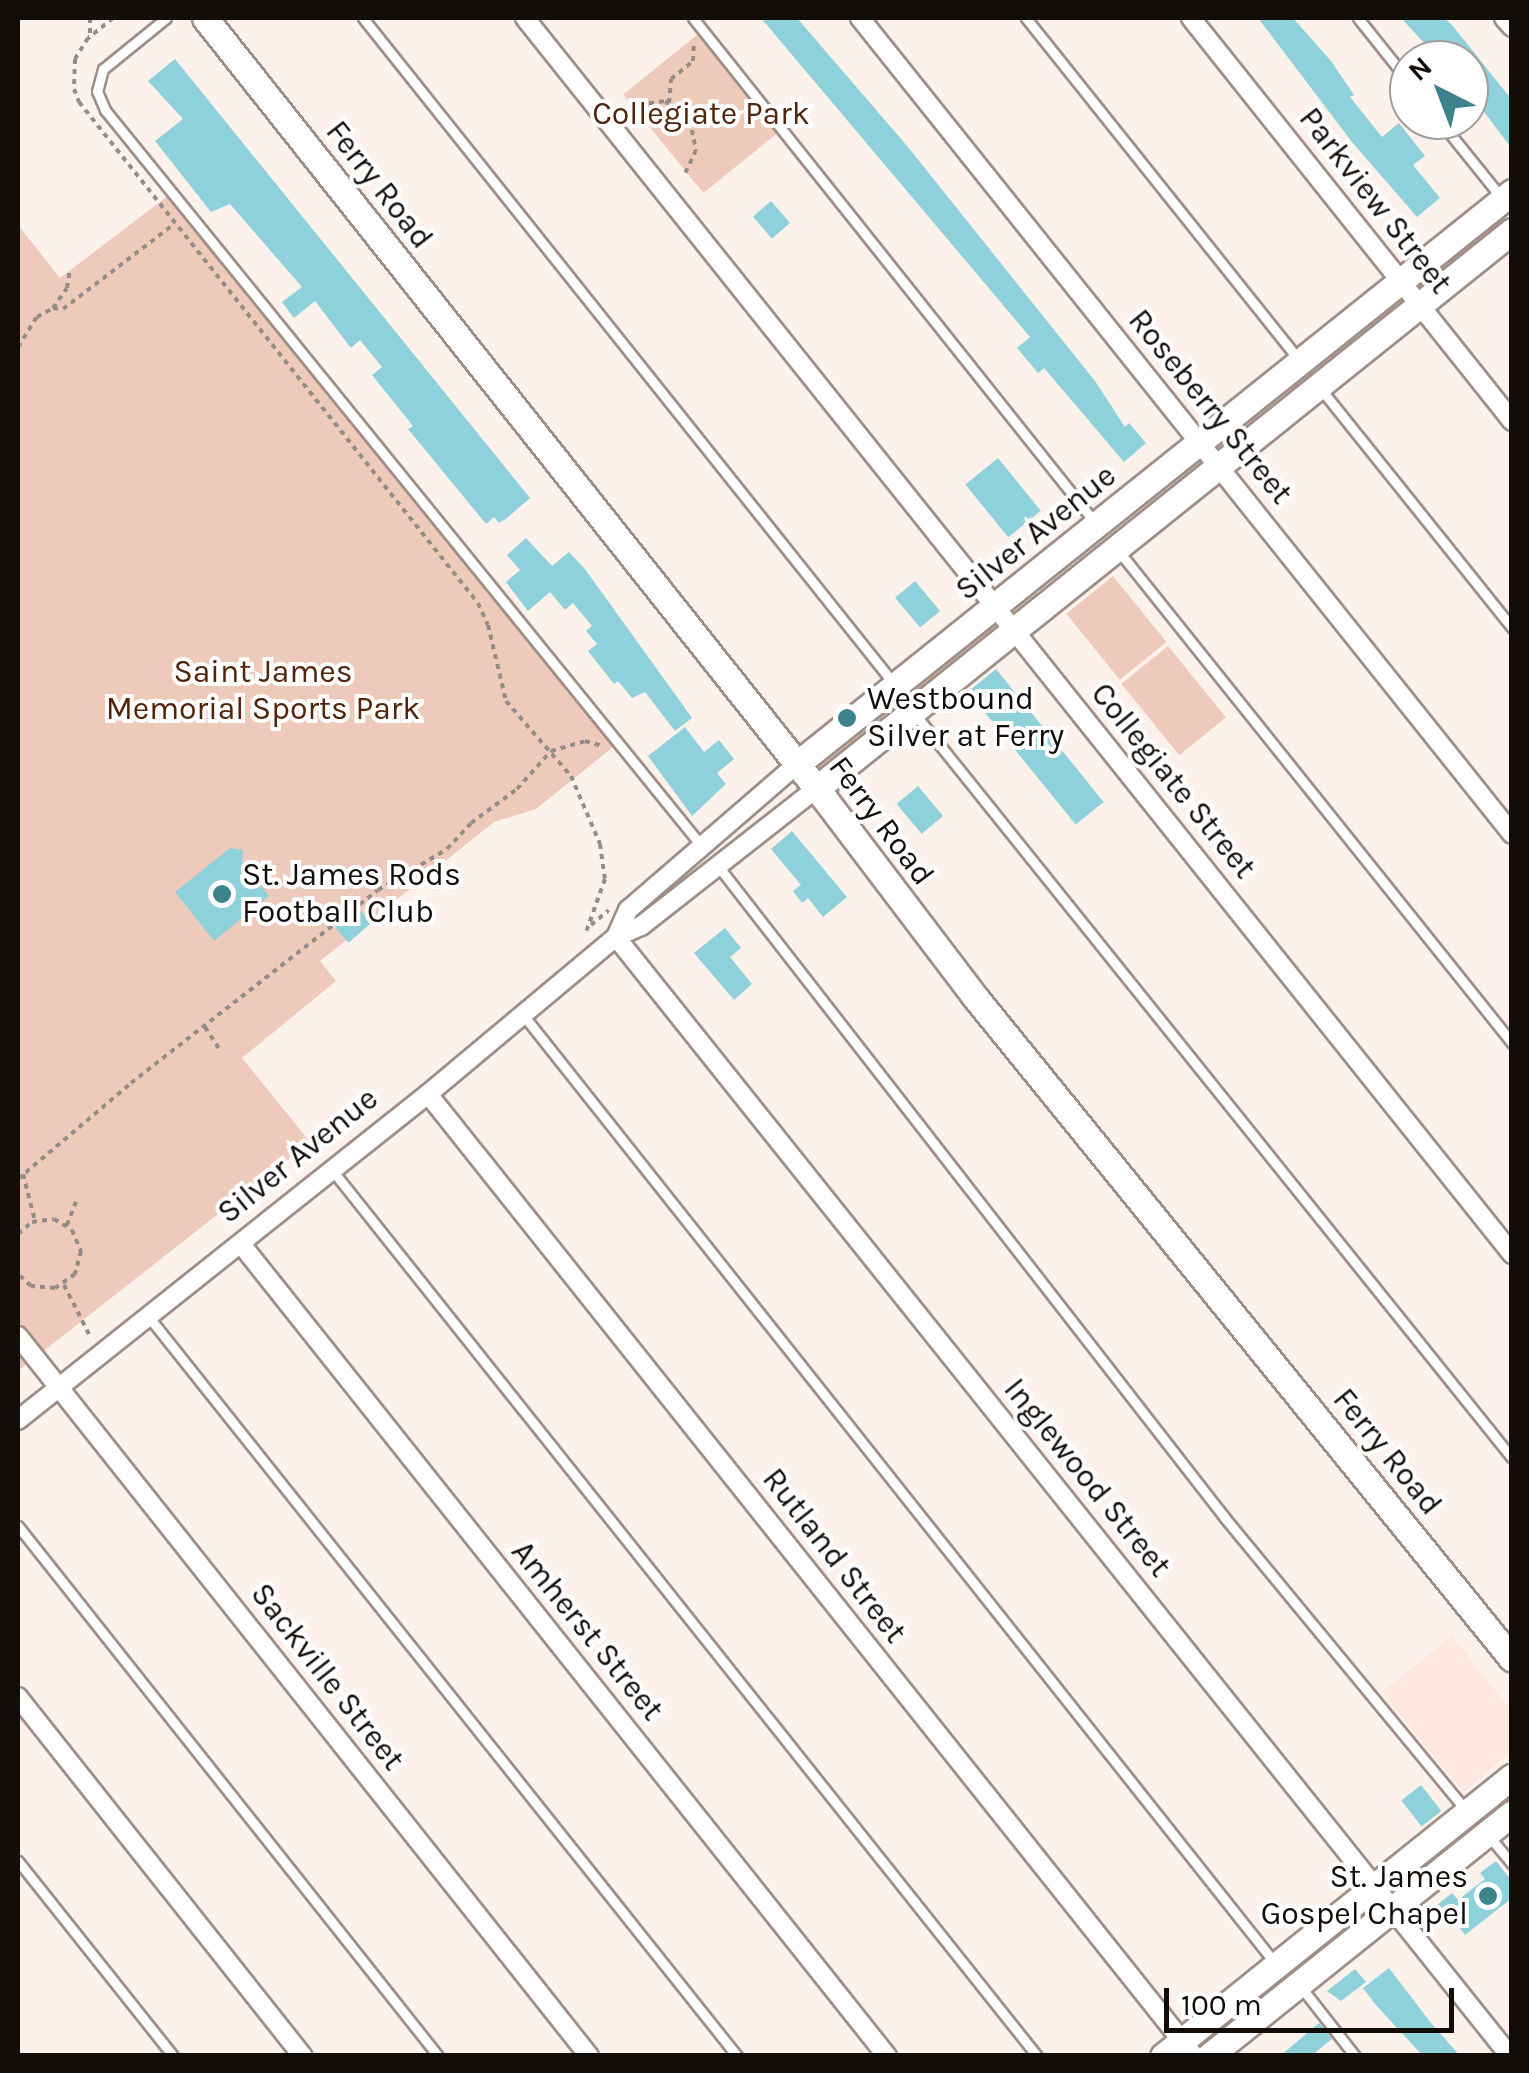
<!DOCTYPE html>
<style>
body{margin:0}
#map{position:relative;width:1529px;height:2073px;overflow:hidden;background:#fdf1ec;font-family:Karla,sans-serif}
div>[style]{position:absolute}
.built>*{inset:0;background:#fde7de}
.green>*{inset:0;background:#eecabb;transform-origin:0 0}
.building>*{inset:0;background:#8fd1da;transform-origin:0 0}
.path>*{height:4px;margin-top:-2px;transform-origin:0;background:repeating-linear-gradient(90deg,#958c87 0 5px,transparent 0 10px)}
.roads{filter:drop-shadow(2px 0 #9f8e86) drop-shadow(-2px 0 #9f8e86) drop-shadow(0 2px #9f8e86) drop-shadow(0 -2px #9f8e86)}
.lane>*{height:9px;margin:-4.5px;padding:0 4.5px;transform-origin:4.5px;border-radius:4.5px;background:#fff}
.street>*{height:18px;margin:-9px;padding:0 9px;transform-origin:9px;border-radius:9px;background:#fff}
.secondary>*{height:25px;margin:-12.5px;padding:0 12.5px;transform-origin:12.5px;border-radius:12.5px;background:#fff}
.dots>*{width:28px;height:28px;translate:-50% -50%;box-sizing:border-box;border:5px solid #fff;border-radius:50%}
span{translate:-50% -50%;white-space:nowrap;text-align:center;line-height:1.15;-webkit-text-stroke:8px #fff;paint-order:stroke}
.park-label{font-size:32px;color:#53240c}
.street-label{font-size:32px;color:#130d0a}
.poi-label{font-size:32px;color:#130d0a}
.left{translate:0 -50%;text-align:left}
.right{translate:-100% -50%;text-align:right}
.frame{position:absolute;inset:0;border:20px solid #130d0a;pointer-events:none}
.north{position:absolute;left:1389px;top:40px;width:100px;height:100px;box-sizing:border-box;background:#fff;border:2px solid #a19e9d;border-radius:50%;rotate:318deg;font-size:28px;font-weight:700;line-height:40px;text-align:center;color:#130d0a}
.north::after{content:'';display:block;margin:auto;width:35px;height:45px;background:#3c838c;clip-path:polygon(50% 0,100% 100%,50% 72%,0 100%)}
.scale{position:absolute;left:1164px;top:1988px;width:290px;height:45px;box-sizing:border-box;border:5px solid #130d0a;border-top:0;padding-left:12px;font-size:30px;line-height:35px;white-space:nowrap;color:#130d0a;-webkit-text-stroke:8px #fff;paint-order:stroke}
</style>
<div id="map">
<div class="built">
<i style="clip-path:polygon(1452px 1636px,1511px 1711px,1511px 1752px,1463px 1792px,1382px 1692px)"></i>
</div>
<div class="green">
<i style="left:698px;top:34px;width:127px;height:96px;rotate:51deg"></i>
<i style="clip-path:polygon(169px 195px,618px 743px,536px 809px,494px 822px,320px 961px,336px 981px,242px 1058px,310px 1142px,18px 1371px,18px 225px,60px 278px)"></i>
<i style="left:1113px;top:576px;width:85px;height:60px;rotate:51deg"></i>
<i style="left:996px;top:607px;width:29px;height:253px;rotate:52deg"></i>
<i style="left:1168px;top:646px;width:92px;height:60px;rotate:51deg"></i>
</div>
<div class="building">
<i style="clip-path:polygon(761px 18px,797px 18px,908px 147px,1095px 381px,1125px 427px,1129px 423px,1146px 443px,1124px 462px,1044px 368px,1038px 373px,1017px 348px,1030px 337px)"></i>
<i style="clip-path:polygon(1258px 18px,1293px 18px,1331px 61px,1354px 95px,1350px 97px,1382px 137px,1399px 123px,1425px 156px,1413px 165px,1440px 198px,1417px 217px,1352px 142px)"></i>
<i style="clip-path:polygon(1401px 18px,1444px 18px,1452px 25px,1512px 100px,1512px 149px,1469px 92px,1469px 60px,1440px 60px)"></i>
<i style="clip-path:polygon(175px 59px,530px 498px,507px 518px,499px 523px,494px 517px,486px 524px,408px 429px,413px 426px,372px 375px,382px 367px,360px 340px,351px 348px,315px 301px,294px 318px,282px 302px,302px 287px,230px 204px,211px 212px,155px 141px,183px 119px,148px 81px)"></i>
<i style="left:771px;top:201px;width:29px;height:24px;rotate:49deg"></i>
<i style="left:998px;top:458px;width:68px;height:42px;rotate:51deg"></i>
<i style="clip-path:polygon(526px 538px,552px 566px,569px 552px,585px 569px,692px 718px,675px 731px,645px 692px,632px 698px,618px 681px,614px 684px,588px 651px,597px 644px,586px 631px,592px 626px,573px 603px,565px 610px,550px 592px,528px 611px,506px 582px,520px 570px,507px 555px)"></i>
<i style="left:915px;top:581px;width:39px;height:26px;rotate:50deg"></i>
<i style="left:996px;top:669px;width:171px;height:36px;rotate:51deg"></i>
<i style="clip-path:polygon(685px 727px,704px 752px,719px 740px,734px 759px,717px 773px,726px 784px,692px 816px,648px 756px)"></i>
<i style="left:918px;top:786px;width:39px;height:28px;rotate:50deg"></i>
<i style="clip-path:polygon(792px 831px,847px 897px,823px 917px,808px 898px,802px 903px,793px 891px,801px 885px,771px 849px)"></i>
<i style="clip-path:polygon(230px 848px,243px 850px,242px 862px,269px 896px,214px 941px,175px 892px)"></i>
<i style="left:358px;top:908px;width:20px;height:30px;rotate:49deg"></i>
<i style="clip-path:polygon(725px 928px,741px 948px,730px 957px,752px 984px,734px 1000px,694px 953px)"></i>
<i style="left:1421px;top:1785px;width:33px;height:25px;rotate:52deg"></i>
<i style="clip-path:polygon(1496px 1861px,1512px 1881px,1512px 1898px,1465px 1935px,1455px 1921px,1447px 1927px,1432px 1909px,1452px 1893px,1458px 1900px,1485px 1879px,1480px 1873px)"></i>
<i style="clip-path:polygon(1389px 1968px,1431px 2023px,1460px 2056px,1423px 2056px,1375px 2004px,1363px 1988px)"></i>
<i style="clip-path:polygon(1355px 1969px,1366px 1982px,1341px 2001px,1327px 1991px)"></i>
<i style="clip-path:polygon(1319px 2023px,1332px 2039px,1311px 2056px,1280px 2056px)"></i>
</div>
<div class="path">
<i style="left:90px;top:18px;width:15px;rotate:90deg"></i>
<i style="left:113px;top:18px;width:32px;rotate:141deg"></i>
<i style="left:88px;top:38px;width:25px;rotate:122deg"></i>
<i style="left:75px;top:59px;width:30px;rotate:92deg"></i>
<i style="left:74px;top:89px;width:14px;rotate:69deg"></i>
<i style="left:79px;top:102px;width:640px;rotate:51.47deg"></i>
<i style="left:478px;top:603px;width:24px;rotate:66deg"></i>
<i style="left:488px;top:625px;width:78px;rotate:76.7deg"></i>
<i style="left:506px;top:701px;width:99px;rotate:49.1deg"></i>
<i style="left:571px;top:776px;width:74px;rotate:66.9deg"></i>
<i style="left:600px;top:844px;width:35px;rotate:82deg"></i>
<i style="left:605px;top:879px;width:56px;rotate:109.7deg"></i>
<i style="left:669px;top:103px;width:24px;rotate:-85deg"></i>
<i style="left:671px;top:79px;width:28px;rotate:-39deg"></i>
<i style="left:693px;top:61px;width:17px;rotate:-87deg"></i>
<i style="left:629px;top:106px;width:36px;rotate:-8deg"></i>
<i style="left:665px;top:101px;width:31px;rotate:37deg"></i>
<i style="left:690px;top:120px;width:31px;rotate:79deg"></i>
<i style="left:696px;top:150px;width:29px;rotate:115deg"></i>
<i style="left:53px;top:308px;width:24px;rotate:-55deg"></i>
<i style="left:67px;top:288px;width:19px;rotate:-81deg"></i>
<i style="left:18px;top:347px;width:36px;rotate:-58deg"></i>
<i style="left:37px;top:317px;width:18px;rotate:-29deg"></i>
<i style="left:53px;top:308px;width:10px;rotate:6deg"></i>
<i style="left:63px;top:309px;width:140px;rotate:-37.4deg"></i>
<i style="left:591px;top:925px;width:23px;rotate:-40deg"></i>
<i style="left:205px;top:1027px;width:27px;rotate:57deg"></i>
<i style="left:23px;top:1174px;width:49px;rotate:75.7deg"></i>
<i style="left:18px;top:1179px;width:148px;rotate:-40.3deg"></i>
<i style="left:131px;top:1083px;width:313px;rotate:-38deg"></i>
<i style="left:378px;top:890px;width:80px;rotate:-30.7deg"></i>
<i style="left:447px;top:849px;width:35px;rotate:-47deg"></i>
<i style="left:471px;top:823px;width:57px;rotate:-36.5deg"></i>
<i style="left:517px;top:789px;width:51px;rotate:-48.2deg"></i>
<i style="left:551px;top:751px;width:35px;rotate:-16deg"></i>
<i style="left:585px;top:741px;width:19px;rotate:16deg"></i>
<i style="left:67px;top:1225px;width:25px;rotate:-69deg"></i>
<i style="left:18px;top:1234px;width:18px;rotate:-41deg"></i>
<i style="left:32px;top:1222px;width:22px;rotate:-8deg"></i>
<i style="left:54px;top:1219px;width:21px;rotate:31deg"></i>
<i style="left:72px;top:1230px;width:23px;rotate:67deg"></i>
<i style="left:81px;top:1251px;width:24px;rotate:105deg"></i>
<i style="left:75px;top:1274px;width:24px;rotate:145deg"></i>
<i style="left:55px;top:1288px;width:24px;rotate:-175deg"></i>
<i style="left:31px;top:1286px;width:18px;rotate:-137deg"></i>
<i style="left:64px;top:1285px;width:59px;rotate:63deg"></i>
</div>
<div class="roads">
<div class="lane">
<i style="left:166px;top:18px;width:81px;rotate:141deg"></i>
<i style="left:103px;top:69px;width:23px;rotate:105deg"></i>
<i style="left:97px;top:91px;width:21px;rotate:67deg"></i>
<i style="left:105px;top:110px;width:945px;rotate:50.97deg"></i>
<i style="left:363px;top:18px;width:852px;rotate:51.43deg"></i>
<i style="left:693px;top:18px;width:647px;rotate:51.46deg"></i>
<i style="left:1026px;top:18px;width:438px;rotate:51.4deg"></i>
<i style="left:1358px;top:18px;width:82px;rotate:51.4deg"></i>
<i style="left:1439px;top:120px;width:99px;rotate:51.2deg"></i>
<i style="left:1320px;top:388px;width:307px;rotate:51.3deg"></i>
<i style="left:1117px;top:549px;width:633px;rotate:51.35deg"></i>
<i style="left:914px;top:713px;width:955px;rotate:51.25deg"></i>
<i style="left:718px;top:866px;width:826px;rotate:52.13deg"></i>
<i style="left:1225px;top:1518px;width:376px;rotate:50.5deg"></i>
<i style="left:524px;top:1016px;width:1207px;rotate:51.59deg"></i>
<i style="left:332px;top:1170px;width:1132px;rotate:51.49deg"></i>
<i style="left:148px;top:1316px;width:946px;rotate:51.48deg"></i>
<i style="left:18px;top:1526px;width:676px;rotate:51.6deg"></i>
<i style="left:1488px;top:1835px;width:38px;rotate:50deg"></i>
<i style="left:18px;top:1861px;width:249px;rotate:51.5deg"></i>
<i style="left:1301px;top:1987px;width:88px;rotate:52deg"></i>
</div>
<div class="street">
<i style="left:525px;top:18px;width:1582px;rotate:51.39deg"></i>
<i style="left:860px;top:18px;width:1044px;rotate:51.37deg"></i>
<i style="left:1191px;top:18px;width:515px;rotate:51.46deg"></i>
<i style="left:1504px;top:18px;width:12px;rotate:48deg"></i>
<i style="left:616px;top:937px;width:1432px;rotate:51.38deg"></i>
<i style="left:616px;top:937px;width:30px;rotate:-66deg"></i>
<i style="left:628px;top:910px;width:223px;rotate:-40.8deg"></i>
<i style="left:428px;top:1094px;width:1230px;rotate:51.47deg"></i>
<i style="left:241px;top:1244px;width:1038px;rotate:51.5deg"></i>
<i style="left:18px;top:1336px;width:919px;rotate:51.58deg"></i>
<i style="left:18px;top:1420px;width:524px;rotate:-38.49deg"></i>
<i style="left:428px;top:1094px;width:245px;rotate:-39.9deg"></i>
<i style="left:616px;top:937px;width:27px;rotate:-24deg"></i>
<i style="left:641px;top:926px;width:222px;rotate:-38.1deg"></i>
<i style="left:18px;top:1697px;width:458px;rotate:51.6deg"></i>
</div>
<div class="secondary">
<i style="left:205px;top:18px;width:996px;rotate:51.56deg"></i>
<i style="left:824px;top:798px;width:250px;rotate:52.8deg"></i>
<i style="left:975px;top:997px;width:852px;rotate:50.95deg"></i>
<i style="left:797px;top:764px;width:916px;rotate:-38.66deg"></i>
<i style="left:816px;top:789px;width:892px;rotate:-38.72deg"></i>
<i style="left:1163px;top:2056px;width:447px;rotate:-38.7deg"></i>
<i style="left:1209px;top:2056px;width:388px;rotate:-38.7deg"></i>
</div>
</div>
<div class="dots">
<i style="left:847px;top:718px;background:#3c838c"></i>
<i style="left:222px;top:894px;background:#3c838c"></i>
<i style="left:1488px;top:1896px;background:#3c838c"></i>
</div>
<div class="park-label">
<span style="left:701px;top:114px">Collegiate Park</span>
<span style="left:263px;top:691px">Saint James<br>Memorial Sports Park</span>
</div>
<div class="street-label">
<span style="left:379px;top:185px;rotate:52deg">Ferry Road</span>
<span style="left:1375px;top:201px;rotate:52deg">Parkview Street</span>
<span style="left:1210px;top:407px;rotate:51deg">Roseberry Street</span>
<span style="left:1036px;top:533px;rotate:-39deg">Silver Avenue</span>
<span style="left:1173px;top:781px;rotate:51deg">Collegiate Street</span>
<span style="left:881px;top:821px;rotate:53deg">Ferry Road</span>
<span style="left:298px;top:1156px;rotate:-39deg">Silver Avenue</span>
<span style="left:1387px;top:1452px;rotate:51deg">Ferry Road</span>
<span style="left:1087px;top:1478px;rotate:51deg">Inglewood Street</span>
<span style="left:834px;top:1556px;rotate:52deg">Rutland Street</span>
<span style="left:587px;top:1631px;rotate:51deg">Amherst Street</span>
<span style="left:327px;top:1677px;rotate:52deg">Sackville Street</span>
</div>
<div class="poi-label">
<span class="left" style="left:867px;top:718px">Westbound<br>Silver at Ferry</span>
<span class="left" style="left:242px;top:894px">St. James Rods<br>Football Club</span>
<span class="right" style="left:1468px;top:1896px">St. James<br>Gospel Chapel</span>
</div>
<div class="frame"></div>
<div class="north">N</div>
<div class="scale">100 m</div>
</div>
